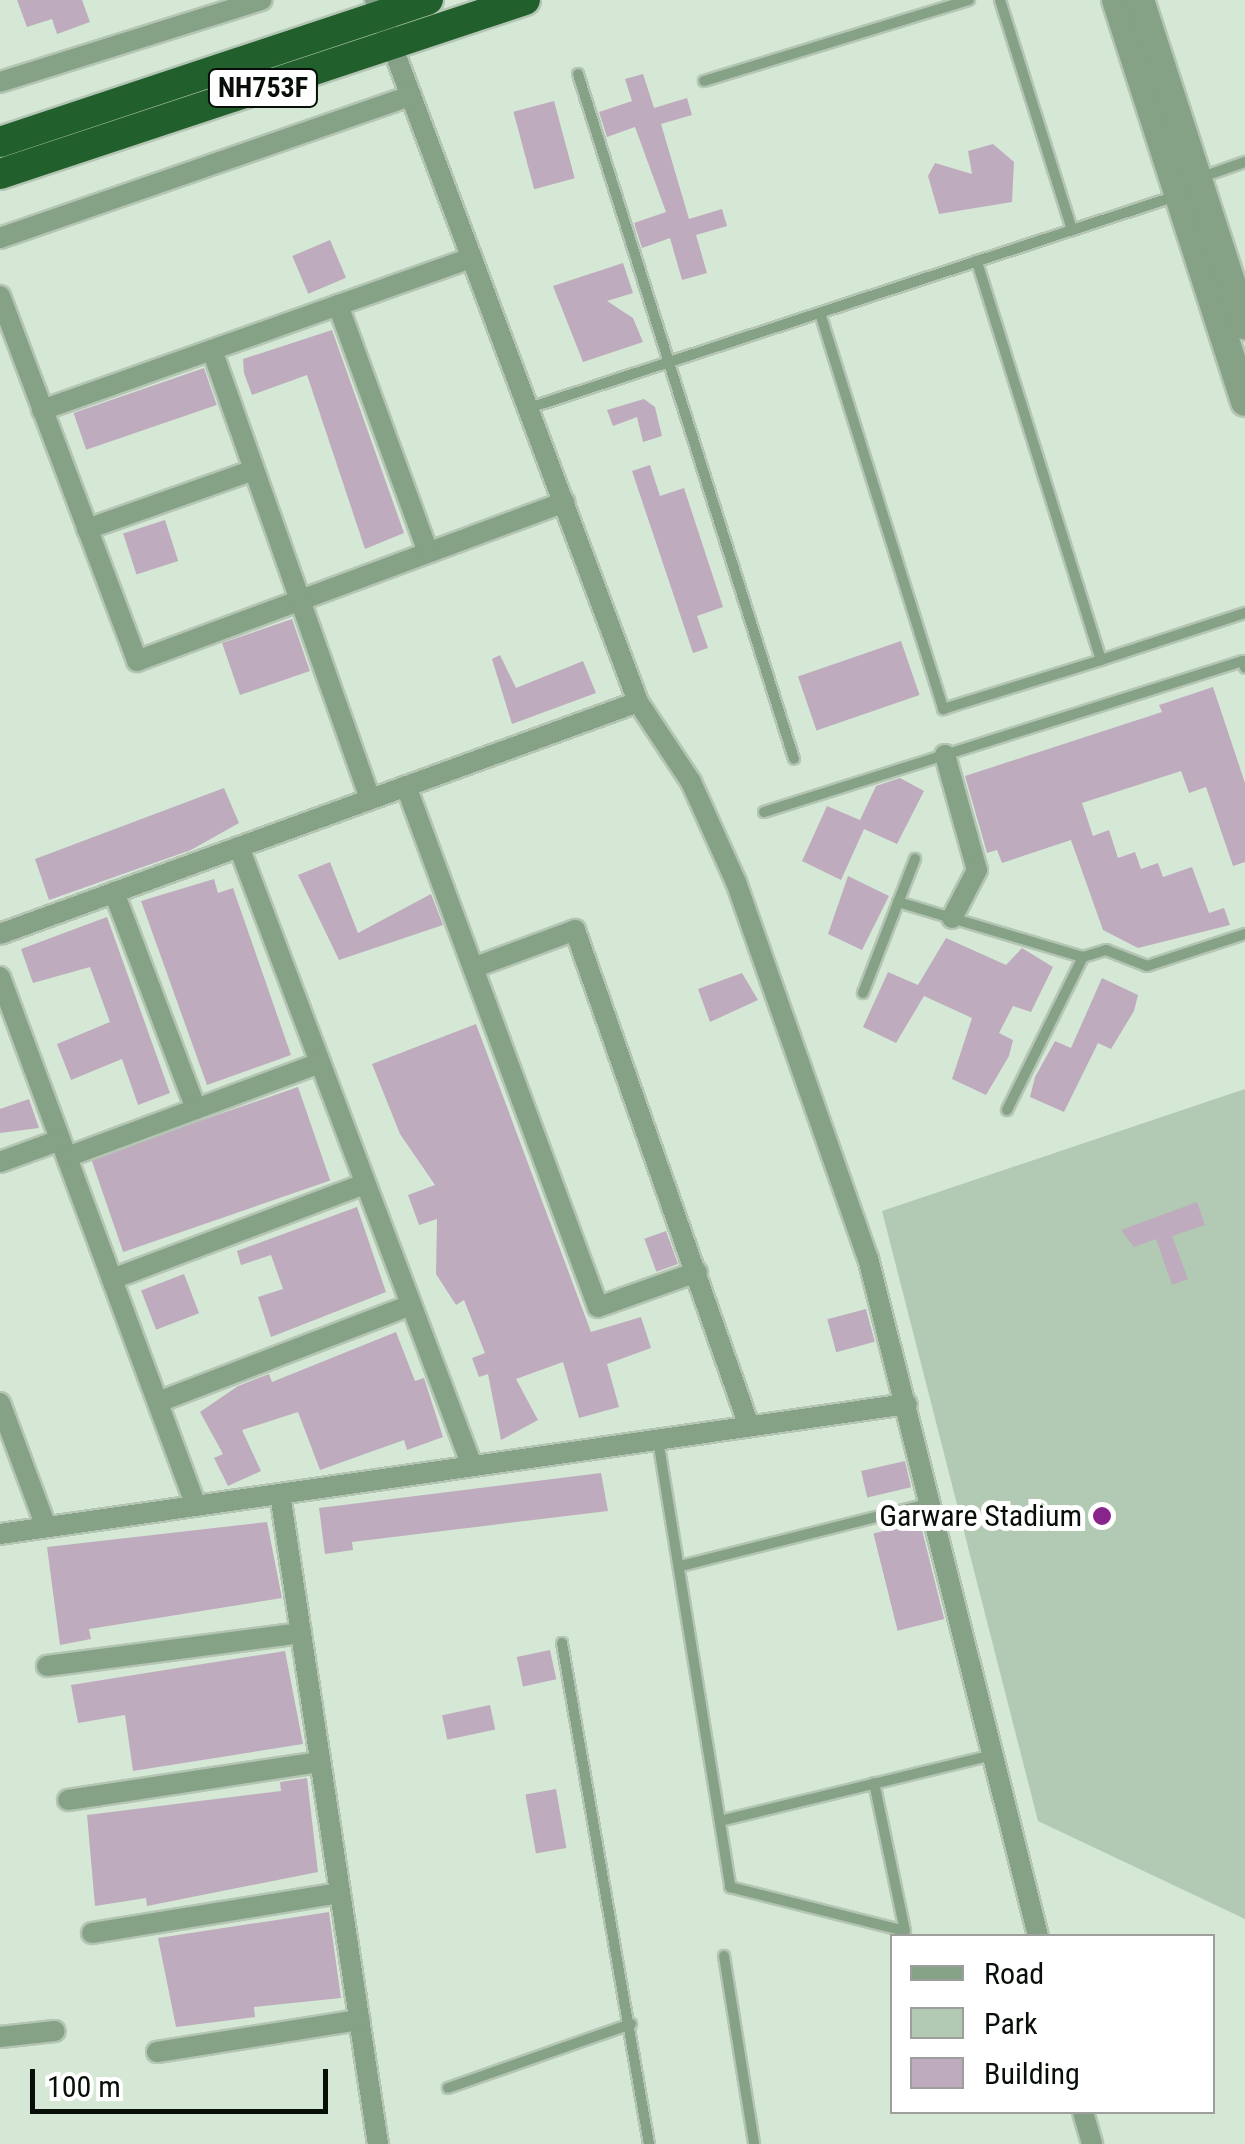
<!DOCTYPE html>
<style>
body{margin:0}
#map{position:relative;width:1245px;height:2144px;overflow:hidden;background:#d5e8d5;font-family:"Roboto Condensed",sans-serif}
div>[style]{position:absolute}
.green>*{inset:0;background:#b2c9b3}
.building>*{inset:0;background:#beacbe;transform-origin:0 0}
.roads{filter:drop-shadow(2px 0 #b4c5b4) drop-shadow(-2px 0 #b4c5b4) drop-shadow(0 2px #b4c5b4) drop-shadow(0 -2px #b4c5b4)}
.service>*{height:10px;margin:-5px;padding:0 5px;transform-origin:5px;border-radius:5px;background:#85a186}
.minor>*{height:20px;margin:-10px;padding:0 10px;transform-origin:10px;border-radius:10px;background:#85a186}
.tertiary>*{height:28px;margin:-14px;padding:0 14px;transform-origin:14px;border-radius:14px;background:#85a186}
.trunk>*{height:30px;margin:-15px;padding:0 15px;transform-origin:15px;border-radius:15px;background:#21602c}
.dots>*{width:28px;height:28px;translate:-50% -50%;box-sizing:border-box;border:5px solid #fff;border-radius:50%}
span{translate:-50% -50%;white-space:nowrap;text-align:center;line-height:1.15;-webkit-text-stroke:10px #fff;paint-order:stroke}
.shield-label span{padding:2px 8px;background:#fff;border:2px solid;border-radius:8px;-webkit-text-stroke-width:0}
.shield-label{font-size:28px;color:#080e08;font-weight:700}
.poi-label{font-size:30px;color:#080e08}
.right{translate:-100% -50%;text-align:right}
.legend{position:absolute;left:890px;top:1934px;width:325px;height:180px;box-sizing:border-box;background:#fff;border:2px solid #9c9f9c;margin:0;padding:12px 18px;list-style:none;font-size:30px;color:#080e08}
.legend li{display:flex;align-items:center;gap:20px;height:50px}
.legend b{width:50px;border:2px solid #9c9f9c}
.scale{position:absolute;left:30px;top:2069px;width:298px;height:45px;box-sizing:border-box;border:5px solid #080e08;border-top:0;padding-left:12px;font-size:30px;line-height:35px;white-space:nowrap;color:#080e08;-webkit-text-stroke:8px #fff;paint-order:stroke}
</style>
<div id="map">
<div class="green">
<i style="clip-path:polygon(1245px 1089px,1245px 1919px,1038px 1821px,882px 1211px)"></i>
</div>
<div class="building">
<i style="clip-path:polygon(17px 0,82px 0,90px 22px,57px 34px,52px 19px,27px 27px)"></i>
<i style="clip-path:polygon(643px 74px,654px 108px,687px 98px,692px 115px,661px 124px,689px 219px,722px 209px,727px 226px,696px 235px,707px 273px,682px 280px,670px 238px,642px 248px,634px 223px,666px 212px,635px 127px,607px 137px,599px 112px,632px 101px,625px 79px)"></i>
<i style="left:554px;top:101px;width:80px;height:42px;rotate:75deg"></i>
<i style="clip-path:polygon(993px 144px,1014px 162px,1012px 202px,939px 214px,928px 176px,935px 163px,972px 174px,968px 151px)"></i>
<i style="left:330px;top:240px;width:41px;height:41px;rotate:67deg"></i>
<i style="clip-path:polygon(623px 263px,633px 293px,607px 301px,633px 318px,643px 342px,583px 362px,553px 286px)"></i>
<i style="clip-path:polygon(332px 330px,404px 533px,365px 549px,307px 375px,252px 395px,244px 373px,243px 359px)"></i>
<i style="left:204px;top:368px;width:39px;height:138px;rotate:71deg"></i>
<i style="clip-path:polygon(644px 399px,655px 407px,662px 436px,643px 442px,637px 417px,613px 426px,607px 410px)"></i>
<i style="clip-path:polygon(650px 465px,660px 496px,684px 488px,723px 607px,697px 616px,708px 648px,693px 653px,632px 471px)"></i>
<i style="left:165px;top:520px;width:43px;height:44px;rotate:72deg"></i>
<i style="left:292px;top:619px;width:55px;height:74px;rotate:71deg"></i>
<i style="left:901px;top:641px;width:57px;height:109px;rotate:71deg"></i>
<i style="clip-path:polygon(500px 655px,516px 688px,583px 661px,596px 693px,512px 724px,492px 659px)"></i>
<i style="clip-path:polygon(1213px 687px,1245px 783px,1245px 862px,1233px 866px,1206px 787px,1189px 793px,1181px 771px,1082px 803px,1093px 836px,1109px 830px,1118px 858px,1135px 852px,1141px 869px,1158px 863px,1163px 877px,1192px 867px,1209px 913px,1224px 908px,1230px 925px,1138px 948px,1103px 930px,1071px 840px,1002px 863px,997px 850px,987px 853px,965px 776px,1162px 712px,1159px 705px)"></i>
<i style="clip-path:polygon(900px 778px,924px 791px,897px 844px,864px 829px,841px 880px,802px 861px,827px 806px,860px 820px,876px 786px)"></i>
<i style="clip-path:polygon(224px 788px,239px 823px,191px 850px,49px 900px,35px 859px)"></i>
<i style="clip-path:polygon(330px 862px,358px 933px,431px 894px,443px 925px,339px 960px,298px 875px)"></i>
<i style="clip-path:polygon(848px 876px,889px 896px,862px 950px,828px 934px)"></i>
<i style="clip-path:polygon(214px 879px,218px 893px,233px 888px,291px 1055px,207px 1085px,141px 901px)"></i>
<i style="clip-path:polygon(107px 917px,170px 1093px,138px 1105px,122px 1059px,71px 1080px,57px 1044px,110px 1022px,90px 967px,33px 983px,21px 949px)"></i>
<i style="clip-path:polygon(946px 938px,1006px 965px,1022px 948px,1053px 967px,1031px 1012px,1013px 1006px,999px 1033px,1013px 1040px,1009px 1056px,986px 1095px,952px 1079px,972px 1018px,924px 996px,896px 1043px,863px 1027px,888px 972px,918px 985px)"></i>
<i style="clip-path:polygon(742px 973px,758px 1000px,710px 1022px,698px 989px)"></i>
<i style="clip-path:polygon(1102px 978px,1138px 995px,1134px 1011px,1111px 1049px,1098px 1043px,1064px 1112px,1030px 1097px,1035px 1077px,1055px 1041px,1071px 1048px)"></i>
<i style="clip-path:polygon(476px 1024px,591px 1332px,641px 1317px,651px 1348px,607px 1364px,619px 1407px,579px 1418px,563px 1362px,516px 1379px,538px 1420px,501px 1440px,488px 1374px,479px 1377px,472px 1358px,485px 1353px,464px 1300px,456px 1305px,436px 1274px,437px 1219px,419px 1225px,408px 1195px,435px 1185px,400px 1134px,372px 1064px)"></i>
<i style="left:298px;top:1087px;width:99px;height:219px;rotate:71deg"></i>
<i style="clip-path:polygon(29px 1099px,39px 1128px,0 1133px,0 1109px)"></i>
<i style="clip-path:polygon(1197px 1202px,1205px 1225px,1172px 1236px,1188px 1279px,1172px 1285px,1156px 1239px,1134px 1247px,1121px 1230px)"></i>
<i style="clip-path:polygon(357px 1207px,386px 1292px,271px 1337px,258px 1297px,283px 1289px,271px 1255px,241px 1265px,237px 1251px)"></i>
<i style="left:666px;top:1231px;width:35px;height:23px;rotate:70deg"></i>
<i style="left:184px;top:1274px;width:42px;height:46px;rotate:69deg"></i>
<i style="left:866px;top:1309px;width:34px;height:40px;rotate:75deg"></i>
<i style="clip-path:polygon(396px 1332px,415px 1381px,424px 1378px,443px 1437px,407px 1450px,404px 1440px,320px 1470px,298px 1412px,242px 1430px,261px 1471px,228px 1486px,214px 1458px,223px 1454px,200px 1412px,238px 1386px,269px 1374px,272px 1382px)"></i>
<i style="left:905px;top:1461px;width:27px;height:45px;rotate:77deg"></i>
<i style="clip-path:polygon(601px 1473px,608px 1511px,352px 1542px,353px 1550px,325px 1554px,319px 1508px)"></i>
<i style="clip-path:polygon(267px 1522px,282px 1598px,89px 1629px,91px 1639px,60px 1645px,47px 1547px)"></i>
<i style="left:920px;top:1522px;width:100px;height:48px;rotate:76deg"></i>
<i style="left:550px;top:1650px;width:30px;height:34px;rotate:78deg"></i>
<i style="clip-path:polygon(285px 1651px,303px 1744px,133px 1771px,125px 1715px,78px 1723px,71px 1685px)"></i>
<i style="left:490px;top:1705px;width:25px;height:49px;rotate:78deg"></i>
<i style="clip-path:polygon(307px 1778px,318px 1872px,147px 1906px,146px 1898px,95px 1906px,87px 1815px,281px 1791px,280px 1782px)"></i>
<i style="left:556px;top:1789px;width:60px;height:31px;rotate:80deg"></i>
<i style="clip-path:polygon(329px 1912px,341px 1998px,254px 2007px,255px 2017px,176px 2027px,158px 1938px)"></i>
</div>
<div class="roads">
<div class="service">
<i style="left:1000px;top:0;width:241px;rotate:72.6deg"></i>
<i style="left:578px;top:74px;width:718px;rotate:72.5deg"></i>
<i style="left:704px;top:81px;width:277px;rotate:-17deg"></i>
<i style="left:1199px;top:178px;width:49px;rotate:-19.2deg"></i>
<i style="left:820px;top:313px;width:415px;rotate:72.7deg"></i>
<i style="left:943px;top:709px;width:165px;rotate:-17.2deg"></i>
<i style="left:1101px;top:660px;width:418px;rotate:-107.3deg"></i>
<i style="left:529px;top:408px;width:684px;rotate:-18.14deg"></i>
<i style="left:1101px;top:660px;width:151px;rotate:-18.1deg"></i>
<i style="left:764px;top:812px;width:502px;rotate:-17.5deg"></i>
<i style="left:1243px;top:661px;width:7px;rotate:74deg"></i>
<i style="left:898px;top:902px;width:193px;rotate:16.6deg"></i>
<i style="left:1083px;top:957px;width:24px;rotate:-17deg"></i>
<i style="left:1106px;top:950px;width:44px;rotate:21.3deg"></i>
<i style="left:1147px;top:966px;width:103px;rotate:-18.1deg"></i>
<i style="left:863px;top:993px;width:144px;rotate:-68.8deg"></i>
<i style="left:1007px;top:1110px;width:171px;rotate:-63.6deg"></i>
<i style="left:658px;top:1440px;width:453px;rotate:80.8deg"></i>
<i style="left:730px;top:1887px;width:180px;rotate:14.1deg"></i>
<i style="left:905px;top:1931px;width:151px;rotate:-101.8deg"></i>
<i style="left:681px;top:1566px;width:259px;rotate:-14.1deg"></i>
<i style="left:562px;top:1643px;width:508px;rotate:80.15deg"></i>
<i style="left:720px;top:1821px;width:281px;rotate:-13.6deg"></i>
<i style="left:724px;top:1956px;width:190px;rotate:80.9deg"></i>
<i style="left:448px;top:2088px;width:194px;rotate:-19.3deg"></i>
</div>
<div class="minor">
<i style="left:375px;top:0;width:750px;rotate:69.46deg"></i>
<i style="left:638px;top:702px;width:96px;rotate:56.5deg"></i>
<i style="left:691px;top:782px;width:110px;rotate:65.8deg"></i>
<i style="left:736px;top:882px;width:398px;rotate:70.7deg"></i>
<i style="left:868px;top:1258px;width:699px;rotate:75.92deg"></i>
<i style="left:0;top:82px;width:274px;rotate:-17.4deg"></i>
<i style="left:0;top:238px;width:435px;rotate:-19.1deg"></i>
<i style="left:0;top:296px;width:390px;rotate:69.4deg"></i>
<i style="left:137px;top:661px;width:456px;rotate:-20.4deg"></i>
<i style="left:338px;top:305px;width:263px;rotate:70deg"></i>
<i style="left:212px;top:350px;width:476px;rotate:70.6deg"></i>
<i style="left:42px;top:410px;width:456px;rotate:-19.5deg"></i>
<i style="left:87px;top:529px;width:177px;rotate:-19.5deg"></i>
<i style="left:945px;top:755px;width:119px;rotate:74.5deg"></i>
<i style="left:977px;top:870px;width:54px;rotate:117.5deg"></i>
<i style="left:406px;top:786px;width:555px;rotate:69.77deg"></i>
<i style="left:598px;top:1307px;width:105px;rotate:-19.5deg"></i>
<i style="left:239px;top:847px;width:661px;rotate:69.37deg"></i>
<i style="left:114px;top:892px;width:232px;rotate:69.3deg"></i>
<i style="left:0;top:934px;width:679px;rotate:-19.98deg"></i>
<i style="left:473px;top:968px;width:109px;rotate:-20.4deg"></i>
<i style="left:575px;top:930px;width:526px;rotate:70.67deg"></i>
<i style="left:0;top:977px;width:564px;rotate:69.67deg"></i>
<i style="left:67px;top:1157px;width:270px;rotate:-20.4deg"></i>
<i style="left:0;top:1162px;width:64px;rotate:-20.1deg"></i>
<i style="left:112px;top:1279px;width:270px;rotate:-20.6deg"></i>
<i style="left:158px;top:1402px;width:271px;rotate:-21deg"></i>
<i style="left:0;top:1403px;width:132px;rotate:69.6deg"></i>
<i style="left:280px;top:1494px;width:657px;rotate:81.43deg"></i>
<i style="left:0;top:1534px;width:916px;rotate:-8.16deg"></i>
<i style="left:47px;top:1666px;width:256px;rotate:-7.4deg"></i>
<i style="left:68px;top:1800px;width:255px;rotate:-8.6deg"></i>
<i style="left:92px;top:1933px;width:251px;rotate:-9.2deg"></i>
<i style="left:0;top:2037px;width:55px;rotate:-6.2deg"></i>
<i style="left:157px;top:2052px;width:205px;rotate:-9deg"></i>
<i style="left:1083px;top:2112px;width:33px;rotate:74deg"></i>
</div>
<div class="tertiary">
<i style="left:1116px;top:0;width:422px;rotate:72.2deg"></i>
<i style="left:1140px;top:0;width:342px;rotate:72.1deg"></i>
</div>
<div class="trunk">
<i style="left:0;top:142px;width:451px;rotate:-18.4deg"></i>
<i style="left:0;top:174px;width:553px;rotate:-18.34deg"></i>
</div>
</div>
<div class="dots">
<i style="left:1102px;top:1516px;background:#89248c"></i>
</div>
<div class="shield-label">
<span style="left:263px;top:88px">NH753F</span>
</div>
<div class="poi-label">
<span class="right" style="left:1082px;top:1516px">Garware Stadium</span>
</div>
<ul class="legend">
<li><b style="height:12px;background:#85a186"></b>Road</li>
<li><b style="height:28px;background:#b2c9b3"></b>Park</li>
<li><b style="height:28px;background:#beacbe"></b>Building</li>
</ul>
<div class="scale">100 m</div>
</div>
